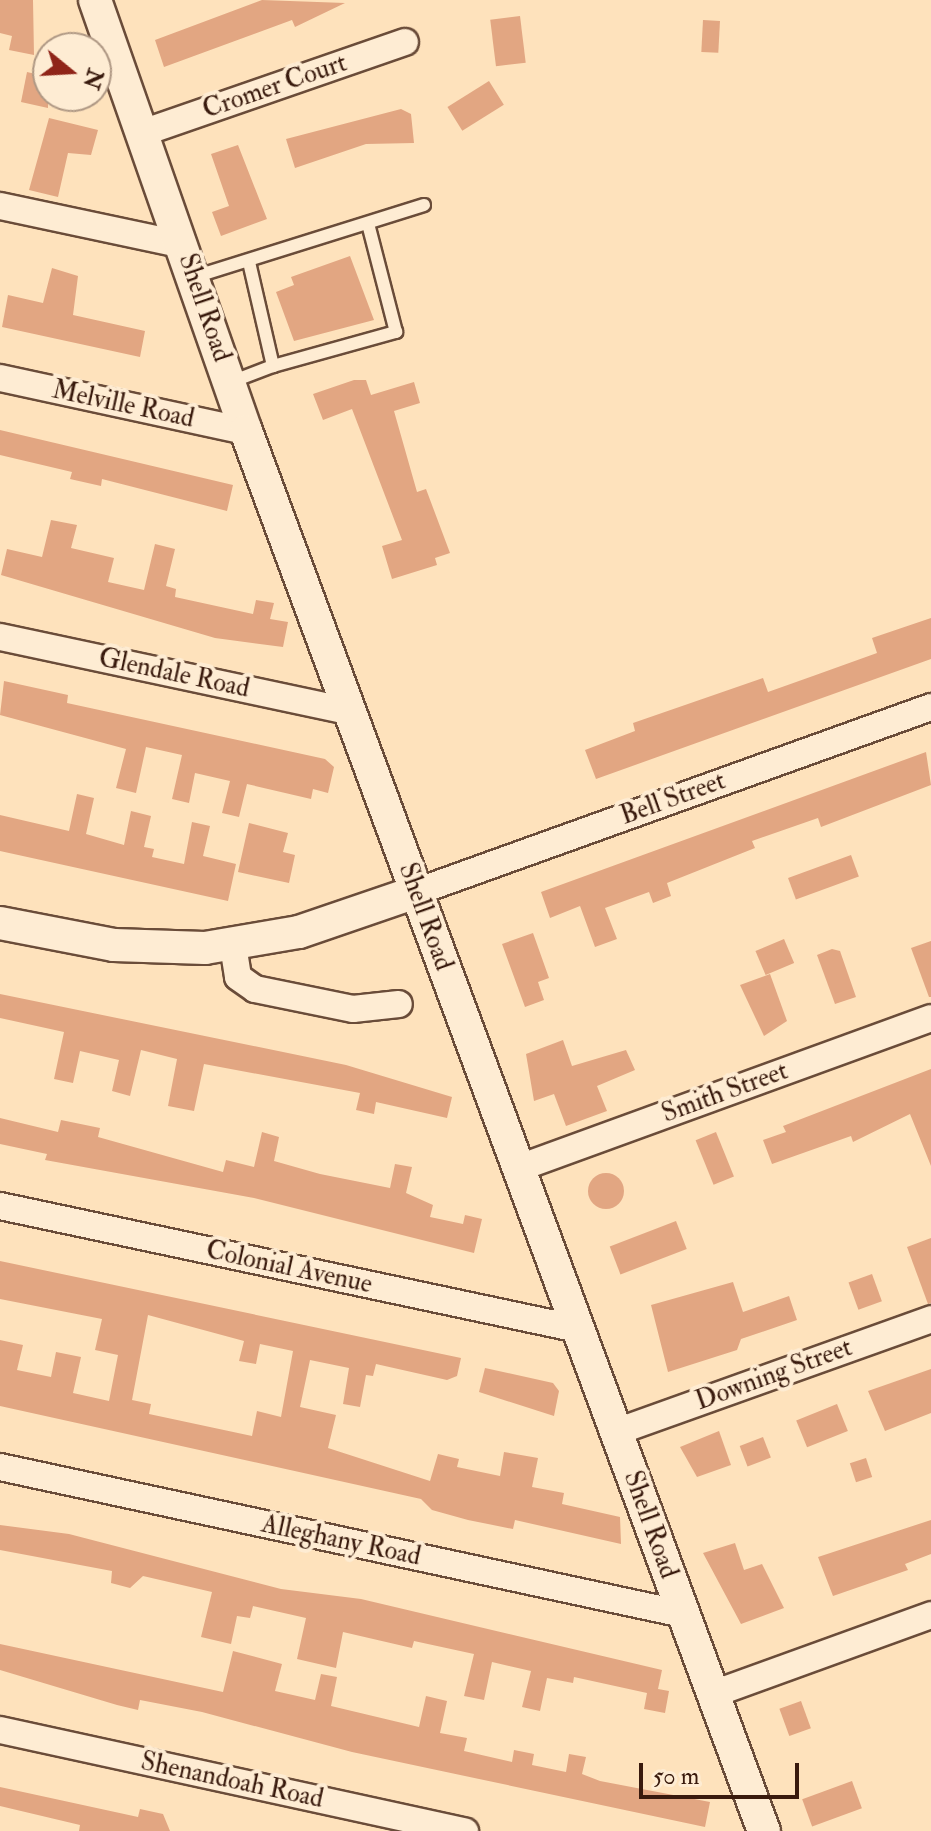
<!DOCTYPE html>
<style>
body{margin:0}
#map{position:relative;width:931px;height:1831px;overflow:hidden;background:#fee2bc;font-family:"IM FELL Double Pica",serif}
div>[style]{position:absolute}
.building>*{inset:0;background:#e2a682;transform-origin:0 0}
.round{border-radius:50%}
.roads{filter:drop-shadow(2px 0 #6a4c39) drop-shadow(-2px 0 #6a4c39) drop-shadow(0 2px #6a4c39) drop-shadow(0 -2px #6a4c39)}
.service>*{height:12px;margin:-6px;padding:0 6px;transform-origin:6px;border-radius:6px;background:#feecd3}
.minor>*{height:26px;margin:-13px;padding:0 13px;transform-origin:13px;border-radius:13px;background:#feecd3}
.tertiary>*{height:32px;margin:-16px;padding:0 16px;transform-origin:16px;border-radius:16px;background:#feecd3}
span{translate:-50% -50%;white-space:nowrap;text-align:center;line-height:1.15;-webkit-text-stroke:8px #feecd3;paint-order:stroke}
.street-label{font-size:26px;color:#391a0d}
.north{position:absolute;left:32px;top:32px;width:80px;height:80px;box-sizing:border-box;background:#feecd3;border:2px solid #af9884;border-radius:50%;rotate:108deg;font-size:22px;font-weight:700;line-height:32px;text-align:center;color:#391a0d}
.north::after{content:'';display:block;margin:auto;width:28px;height:36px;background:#8f2418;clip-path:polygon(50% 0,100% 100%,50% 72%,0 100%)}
.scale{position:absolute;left:639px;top:1763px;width:160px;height:36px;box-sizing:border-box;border:4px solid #391a0d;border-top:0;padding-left:10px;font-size:24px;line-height:28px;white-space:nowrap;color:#391a0d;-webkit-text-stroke:6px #feecd3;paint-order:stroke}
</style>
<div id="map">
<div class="building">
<i style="clip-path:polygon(0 0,33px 0,34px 55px,9px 50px,12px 36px,0 33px)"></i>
<i style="clip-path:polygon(262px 0,345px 3px,295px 27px,292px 20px,164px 67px,155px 40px)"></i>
<i style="left:520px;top:16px;width:47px;height:30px;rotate:83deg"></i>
<i style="left:703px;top:20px;width:17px;height:32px;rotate:3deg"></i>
<i style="clip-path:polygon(27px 72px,48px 77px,48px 108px,21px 102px)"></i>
<i style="left:489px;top:81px;width:28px;height:49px;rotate:58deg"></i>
<i style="clip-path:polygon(401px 109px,411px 114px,414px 143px,366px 144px,295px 168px,286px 139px)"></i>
<i style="clip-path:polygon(49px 118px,98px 130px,91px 155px,68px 153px,58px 197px,29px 190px)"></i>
<i style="clip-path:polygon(238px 145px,267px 219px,221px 236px,212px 212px,229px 206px,211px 154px)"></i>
<i style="clip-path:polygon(350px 256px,374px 320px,294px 341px,276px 292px,294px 285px,291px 277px)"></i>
<i style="clip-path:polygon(52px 268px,78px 276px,73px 315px,145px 331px,140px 357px,2px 327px,8px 295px,43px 303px)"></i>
<i style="clip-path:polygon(354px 380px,366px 380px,371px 395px,414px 382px,420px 403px,394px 411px,417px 492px,426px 489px,450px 553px,435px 558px,437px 565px,392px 579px,382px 546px,402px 540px,352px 409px,323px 420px,313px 394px)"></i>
<i style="clip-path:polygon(0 430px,233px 485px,227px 511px,102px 479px,101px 486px,70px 479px,72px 472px,0 455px)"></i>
<i style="clip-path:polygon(51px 520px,77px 525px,71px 548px,114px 558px,108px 582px,144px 590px,155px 544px,175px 549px,166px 586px,176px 589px,175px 597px,253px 614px,256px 600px,274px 603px,270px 619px,288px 622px,283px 647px,215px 638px,1px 575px,7px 549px,42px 557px)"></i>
<i style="clip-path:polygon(931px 618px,931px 659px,596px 779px,585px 750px,635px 731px,633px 723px,763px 678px,768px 692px,813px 676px,877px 653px,872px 638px)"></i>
<i style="clip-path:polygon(4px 681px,68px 695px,67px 703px,325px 759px,334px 767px,328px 793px,313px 789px,311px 799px,247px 784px,239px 817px,222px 813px,230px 781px,195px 773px,189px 803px,172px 799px,182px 755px,146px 747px,136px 793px,116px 788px,126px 749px,0 715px)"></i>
<i style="clip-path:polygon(926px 752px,931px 785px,821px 827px,818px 818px,752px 841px,755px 848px,667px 883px,671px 896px,653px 903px,649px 892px,605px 908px,617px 939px,595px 947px,580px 906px,550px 918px,541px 892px)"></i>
<i style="clip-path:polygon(77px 794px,94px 798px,86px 834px,124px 845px,131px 811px,151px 816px,144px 847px,154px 849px,152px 857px,184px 864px,192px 822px,210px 826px,203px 856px,236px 864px,228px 901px,0 851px,0 815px,69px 831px)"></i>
<i style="clip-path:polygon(249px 823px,288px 833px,283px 852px,295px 855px,289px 883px,238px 872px)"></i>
<i style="left:851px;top:855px;width:23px;height:67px;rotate:70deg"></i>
<i style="clip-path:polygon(533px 933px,549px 978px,538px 982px,544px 1000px,525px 1007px,502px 944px)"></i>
<i style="left:784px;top:939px;width:26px;height:31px;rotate:67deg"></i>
<i style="clip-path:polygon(931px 941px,931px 997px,929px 997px,911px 948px)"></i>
<i style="clip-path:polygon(832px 949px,840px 951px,856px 997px,835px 1004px,817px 955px)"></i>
<i style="clip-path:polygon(770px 974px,787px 1021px,764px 1036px,740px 985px)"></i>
<i style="clip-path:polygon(0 994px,346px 1065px,452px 1097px,447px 1118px,376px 1102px,374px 1114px,356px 1110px,360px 1093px,204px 1064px,194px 1111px,168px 1106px,177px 1059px,141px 1050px,130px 1096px,112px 1091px,119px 1060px,80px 1051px,73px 1083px,54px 1079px,64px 1032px,0 1018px)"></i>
<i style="clip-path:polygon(563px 1040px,572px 1066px,626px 1050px,635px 1070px,597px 1086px,607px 1111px,566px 1126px,554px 1094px,534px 1101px,526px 1054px)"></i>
<i style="clip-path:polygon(931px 1069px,931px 1166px,910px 1114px,853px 1142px,851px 1136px,772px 1164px,763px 1140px,786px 1132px,783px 1126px)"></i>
<i style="clip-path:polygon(0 1118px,58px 1132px,61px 1120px,100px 1128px,98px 1137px,223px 1172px,226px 1160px,254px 1167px,262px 1132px,279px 1137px,274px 1161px,320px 1174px,390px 1188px,395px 1164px,412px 1167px,406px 1193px,433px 1205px,430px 1217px,463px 1224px,465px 1215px,482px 1219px,474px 1253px,254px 1198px,45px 1160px,47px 1154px,0 1144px)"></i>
<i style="left:716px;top:1132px;width:48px;height:22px;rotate:68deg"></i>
<i class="round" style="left:588px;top:1173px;width:36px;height:36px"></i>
<i style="left:676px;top:1221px;width:30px;height:71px;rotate:69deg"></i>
<i style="clip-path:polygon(931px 1238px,931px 1303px,928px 1304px,907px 1247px)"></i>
<i style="clip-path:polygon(evenodd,0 1261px,461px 1358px,457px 1376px,447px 1380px,376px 1364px,373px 1376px,366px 1375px,360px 1407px,343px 1404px,349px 1368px,310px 1360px,300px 1407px,336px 1415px,328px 1448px,430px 1481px,438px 1454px,459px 1459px,457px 1467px,500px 1476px,504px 1452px,538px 1458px,532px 1487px,564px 1493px,562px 1504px,620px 1517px,621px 1544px,515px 1520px,513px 1529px,468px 1520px,432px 1510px,421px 1499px,0 1406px,0 1340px,23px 1345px,17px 1370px,51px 1377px,56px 1352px,81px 1357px,73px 1393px,109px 1401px,118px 1355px,95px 1350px,102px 1319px,0 1299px,0 1261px,148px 1315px,244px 1341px,239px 1361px,256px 1364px,260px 1344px,293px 1351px,281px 1417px,257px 1411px,252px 1436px,149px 1414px,151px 1404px,132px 1400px,148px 1315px)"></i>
<i style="left:872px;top:1274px;width:29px;height:25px;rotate:70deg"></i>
<i style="clip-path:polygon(733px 1282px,743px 1312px,789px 1296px,797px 1320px,741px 1339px,737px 1350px,668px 1372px,651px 1305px)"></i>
<i style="clip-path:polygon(485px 1368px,553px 1383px,559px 1391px,554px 1416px,479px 1392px)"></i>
<i style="clip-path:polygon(931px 1369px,931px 1413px,885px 1431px,868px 1391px)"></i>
<i style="left:837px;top:1404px;width:29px;height:44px;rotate:68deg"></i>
<i style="clip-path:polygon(719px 1431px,731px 1465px,697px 1477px,680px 1447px)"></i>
<i style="left:763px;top:1437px;width:22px;height:25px;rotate:69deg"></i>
<i style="left:866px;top:1458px;width:20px;height:17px;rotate:72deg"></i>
<i style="clip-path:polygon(931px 1520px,931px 1554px,905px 1564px,908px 1570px,833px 1596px,818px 1557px)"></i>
<i style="clip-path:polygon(0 1525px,69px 1534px,281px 1589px,361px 1599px,662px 1670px,658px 1689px,669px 1691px,665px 1713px,644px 1709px,647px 1693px,574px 1677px,573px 1683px,547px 1678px,540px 1711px,522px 1707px,531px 1671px,492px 1662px,484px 1700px,464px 1696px,474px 1654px,414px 1641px,412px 1648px,343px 1632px,336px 1668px,297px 1659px,306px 1618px,253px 1606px,250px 1618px,237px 1616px,231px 1644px,201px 1637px,212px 1592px,143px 1576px,130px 1588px,111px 1583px,112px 1571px,0 1550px)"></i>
<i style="clip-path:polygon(735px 1543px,744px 1570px,762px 1564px,784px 1608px,741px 1624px,703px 1553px)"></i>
<i style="clip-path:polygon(0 1644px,223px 1692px,233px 1651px,282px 1664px,275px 1691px,315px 1700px,321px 1674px,337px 1677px,331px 1706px,419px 1727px,426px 1696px,447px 1701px,440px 1733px,467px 1738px,464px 1751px,512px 1762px,514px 1750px,534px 1754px,532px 1765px,566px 1772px,569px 1754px,586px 1757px,582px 1774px,600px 1781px,710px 1802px,705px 1827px,352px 1752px,202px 1712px,140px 1700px,138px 1710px,117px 1705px,0 1670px)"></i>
<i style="left:801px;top:1701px;width:29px;height:23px;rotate:70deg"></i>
<i style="left:852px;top:1781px;width:29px;height:53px;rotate:70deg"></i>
<i style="clip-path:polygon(0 1787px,138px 1817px,140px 1809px,163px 1814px,170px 1831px,79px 1831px,80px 1825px,0 1806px)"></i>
</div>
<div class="roads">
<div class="service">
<i style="left:249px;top:262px;width:107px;rotate:77deg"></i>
<i style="left:273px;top:366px;width:128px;rotate:-15.5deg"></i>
<i style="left:396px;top:332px;width:112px;rotate:-104.5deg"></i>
<i style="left:194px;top:277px;width:241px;rotate:-17.4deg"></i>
<i style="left:231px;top:382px;width:45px;rotate:-20.9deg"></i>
</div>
<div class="minor">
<i style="left:145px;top:132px;width:275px;rotate:-19.1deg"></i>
<i style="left:0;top:206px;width:187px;rotate:12deg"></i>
<i style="left:0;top:378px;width:252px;rotate:12.2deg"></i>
<i style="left:0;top:637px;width:357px;rotate:12deg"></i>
<i style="left:416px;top:892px;width:547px;rotate:-19.76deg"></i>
<i style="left:233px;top:945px;width:32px;rotate:81deg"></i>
<i style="left:238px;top:977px;width:21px;rotate:35deg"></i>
<i style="left:255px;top:989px;width:100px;rotate:11.5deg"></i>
<i style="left:353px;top:1009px;width:46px;rotate:-6.2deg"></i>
<i style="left:519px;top:1168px;width:438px;rotate:-20deg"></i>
<i style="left:0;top:1206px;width:591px;rotate:12.01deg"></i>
<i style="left:616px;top:1432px;width:335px;rotate:-19.7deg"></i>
<i style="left:0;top:1467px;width:699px;rotate:12.15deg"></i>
<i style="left:713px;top:1694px;width:232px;rotate:-19.9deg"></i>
<i style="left:0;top:1730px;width:476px;rotate:12.3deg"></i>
</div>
<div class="tertiary">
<i style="left:95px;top:0;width:457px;rotate:70.7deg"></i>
<i style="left:246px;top:431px;width:1493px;rotate:69.7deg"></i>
<i style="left:0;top:923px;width:116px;rotate:10.9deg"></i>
<i style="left:114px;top:945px;width:91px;rotate:1.9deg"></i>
<i style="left:205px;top:948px;width:95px;rotate:-9.7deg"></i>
<i style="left:299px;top:932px;width:124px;rotate:-18.9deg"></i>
</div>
</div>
<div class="street-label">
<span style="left:275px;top:87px;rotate:-19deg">Cromer Court</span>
<span style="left:204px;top:308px;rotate:71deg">Shell Road</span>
<span style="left:123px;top:405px;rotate:12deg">Melville Road</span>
<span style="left:174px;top:674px;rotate:12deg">Glendale Road</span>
<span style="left:673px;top:799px;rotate:-20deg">Bell Street</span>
<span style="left:425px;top:917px;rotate:70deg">Shell Road</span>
<span style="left:725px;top:1093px;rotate:-20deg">Smith Street</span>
<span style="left:289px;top:1268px;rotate:12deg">Colonial Avenue</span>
<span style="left:774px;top:1375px;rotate:-20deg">Downing Street</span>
<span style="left:650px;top:1525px;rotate:70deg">Shell Road</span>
<span style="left:341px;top:1541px;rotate:12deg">Alleghany Road</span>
<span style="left:232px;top:1781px;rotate:12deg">Shenandoah Road</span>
</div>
<div class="north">N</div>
<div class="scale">50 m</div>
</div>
